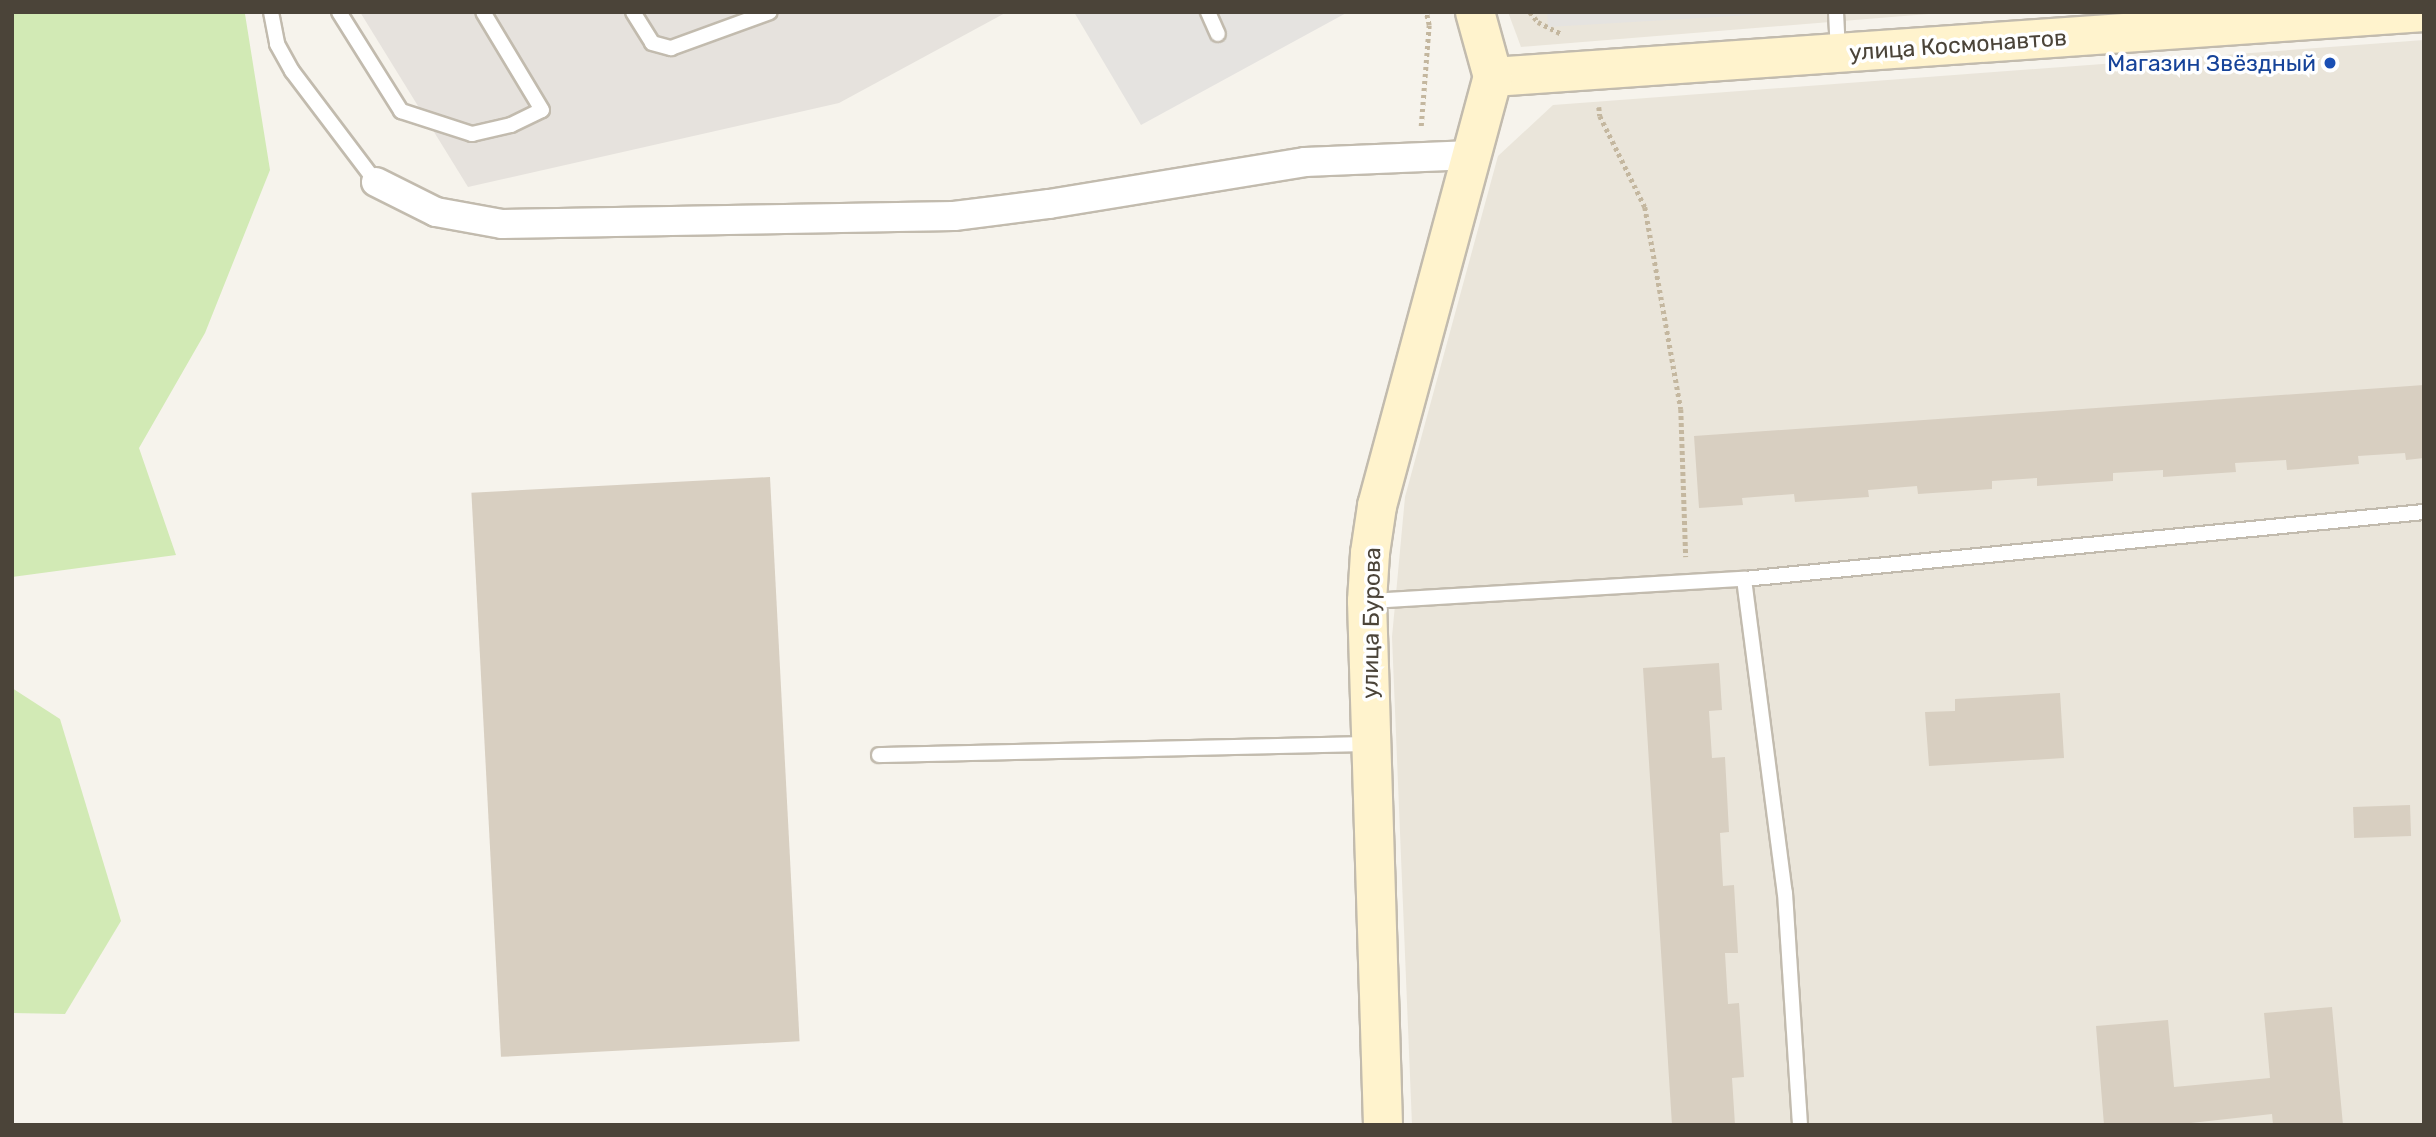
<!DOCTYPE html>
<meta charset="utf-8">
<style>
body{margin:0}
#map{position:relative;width:2436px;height:1137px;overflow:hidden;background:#f6f3ec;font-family:Rubik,sans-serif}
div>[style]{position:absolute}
.residential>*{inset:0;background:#eae5da}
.industrial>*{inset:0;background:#e6e2dd}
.green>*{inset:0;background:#d2eab5}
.parking>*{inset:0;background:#e5e3e0}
.building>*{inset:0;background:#d8cfc1;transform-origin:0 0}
.path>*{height:4.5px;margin-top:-2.25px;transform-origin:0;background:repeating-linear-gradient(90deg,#c4b79f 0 3.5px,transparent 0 7px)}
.roads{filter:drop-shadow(2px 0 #c2bbae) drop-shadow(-2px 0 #c2bbae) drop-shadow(0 2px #c2bbae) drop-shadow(0 -2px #c2bbae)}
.service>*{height:14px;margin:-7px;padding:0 7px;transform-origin:7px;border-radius:7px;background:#fff}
.minor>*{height:28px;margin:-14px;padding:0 14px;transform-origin:14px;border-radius:14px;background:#fff}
.secondary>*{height:38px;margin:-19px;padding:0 19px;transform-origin:19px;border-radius:19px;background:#fff3cd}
.dots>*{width:19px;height:19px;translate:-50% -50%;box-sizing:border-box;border:4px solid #fff;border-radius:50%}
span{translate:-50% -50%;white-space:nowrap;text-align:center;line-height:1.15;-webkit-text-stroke:7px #fff;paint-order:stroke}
.street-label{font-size:23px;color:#4b4439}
.transit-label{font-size:23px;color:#164399}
.right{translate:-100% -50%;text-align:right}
.frame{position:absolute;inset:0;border:14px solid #4b4439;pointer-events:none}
</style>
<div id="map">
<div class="residential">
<i style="clip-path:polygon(1508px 12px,1953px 12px,1521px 47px)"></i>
<i style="clip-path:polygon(2424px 40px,2424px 1125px,1412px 1125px,1392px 637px,1405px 497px,1498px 156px,1553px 105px)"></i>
</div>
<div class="industrial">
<i style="clip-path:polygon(360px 12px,1007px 12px,839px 103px,468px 187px)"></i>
</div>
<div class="green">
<i style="clip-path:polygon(12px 12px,245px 14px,270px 170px,205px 333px,139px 448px,176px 555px,12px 577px)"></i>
<i style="clip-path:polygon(12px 688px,60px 719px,121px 921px,65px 1014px,12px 1013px)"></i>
</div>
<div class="parking">
<i style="clip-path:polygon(1074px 12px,1348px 12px,1141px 125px)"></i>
<i style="clip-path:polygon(1547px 12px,1801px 12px,1548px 27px)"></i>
</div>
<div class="building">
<i style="clip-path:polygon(2424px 385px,2424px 458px,2406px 460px,2405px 453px,2358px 456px,2359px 464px,2287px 470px,2286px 460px,2235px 463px,2236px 472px,2163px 477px,2163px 470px,2113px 473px,2113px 481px,2037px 486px,2037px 478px,1992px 481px,1992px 489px,1918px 494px,1917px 486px,1868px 490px,1869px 497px,1795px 502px,1794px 494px,1742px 498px,1743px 505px,1699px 508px,1694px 436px)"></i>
<i style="left:770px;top:477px;width:565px;height:299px;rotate:87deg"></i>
<i style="clip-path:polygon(1719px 663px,1722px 710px,1709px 711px,1712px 758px,1725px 757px,1729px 832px,1720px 833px,1723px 886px,1734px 885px,1738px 953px,1725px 953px,1728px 1004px,1739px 1003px,1744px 1077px,1732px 1078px,1735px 1125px,1672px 1125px,1643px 668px)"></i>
<i style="clip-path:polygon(2060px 693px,2064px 758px,1929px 766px,1925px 712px,1955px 711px,1955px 699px)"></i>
<i style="left:2410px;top:805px;width:31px;height:57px;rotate:88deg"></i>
<i style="clip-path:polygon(2332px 1007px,2343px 1125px,2273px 1125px,2272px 1114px,2173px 1125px,2104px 1125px,2096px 1026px,2168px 1020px,2174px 1087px,2270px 1078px,2264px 1013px)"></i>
</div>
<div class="path">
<i style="left:1530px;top:12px;width:13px;rotate:51deg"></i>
<i style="left:1538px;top:22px;width:25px;rotate:27deg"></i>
<i style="left:1599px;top:107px;width:9px;rotate:84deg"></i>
<i style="left:1600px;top:116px;width:102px;rotate:63.7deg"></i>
<i style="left:1645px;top:207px;width:205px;rotate:79.9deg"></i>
<i style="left:1681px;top:409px;width:148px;rotate:88.1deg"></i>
<i style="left:1421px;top:126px;width:101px;rotate:-85.5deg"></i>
<i style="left:1429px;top:25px;width:13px;rotate:-103deg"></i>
</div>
<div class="roads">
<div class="service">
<i style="left:271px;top:12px;width:33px;rotate:79deg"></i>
<i style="left:277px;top:44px;width:31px;rotate:61deg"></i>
<i style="left:292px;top:71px;width:139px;rotate:52.9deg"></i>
<i style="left:339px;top:12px;width:117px;rotate:57.9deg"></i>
<i style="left:401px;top:111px;width:75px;rotate:17.9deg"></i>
<i style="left:472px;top:134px;width:40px;rotate:-13deg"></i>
<i style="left:511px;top:125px;width:34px;rotate:-26deg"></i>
<i style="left:542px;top:110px;width:114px;rotate:-121deg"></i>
<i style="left:633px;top:12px;width:36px;rotate:58deg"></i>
<i style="left:652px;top:43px;width:20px;rotate:15deg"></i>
<i style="left:671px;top:48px;width:105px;rotate:-20deg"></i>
<i style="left:1208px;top:12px;width:24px;rotate:66deg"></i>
<i style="left:1836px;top:12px;width:41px;rotate:87.2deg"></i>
<i style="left:1744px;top:579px;width:317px;rotate:82.6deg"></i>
<i style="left:1785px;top:893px;width:232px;rotate:86.3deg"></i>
<i style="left:1369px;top:601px;width:376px;rotate:-3.4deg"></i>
<i style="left:1744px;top:579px;width:683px;rotate:-5.63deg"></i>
<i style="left:879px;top:755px;width:491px;rotate:-1.3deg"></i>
</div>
<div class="minor">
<i style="left:376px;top:182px;width:67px;rotate:26.6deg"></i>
<i style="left:436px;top:212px;width:67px;rotate:10.3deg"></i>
<i style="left:502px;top:224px;width:452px;rotate:-1deg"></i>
<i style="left:954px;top:216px;width:96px;rotate:-7.2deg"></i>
<i style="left:1049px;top:204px;width:259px;rotate:-9.3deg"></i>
<i style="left:1305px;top:162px;width:167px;rotate:-2.4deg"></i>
</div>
<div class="secondary">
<i style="left:1493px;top:77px;width:933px;rotate:-3.99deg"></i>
<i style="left:1383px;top:1125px;width:524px;rotate:-91.75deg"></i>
<i style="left:1367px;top:601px;width:48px;rotate:-86.4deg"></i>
<i style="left:1370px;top:553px;width:48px;rotate:-81.5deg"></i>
<i style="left:1377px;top:506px;width:444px;rotate:-74.9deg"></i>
<i style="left:1493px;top:77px;width:67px;rotate:-105.5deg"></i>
</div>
</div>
<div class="dots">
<i style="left:2330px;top:63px;background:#1a4fb4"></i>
</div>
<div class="street-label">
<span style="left:1958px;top:45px;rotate:-4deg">улица Космонавтов</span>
<span style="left:1371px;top:623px;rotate:-89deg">улица Бурова</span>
</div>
<div class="transit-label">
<span class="right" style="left:2316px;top:63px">Магазин Звёздный</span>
</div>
<div class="frame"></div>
</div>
